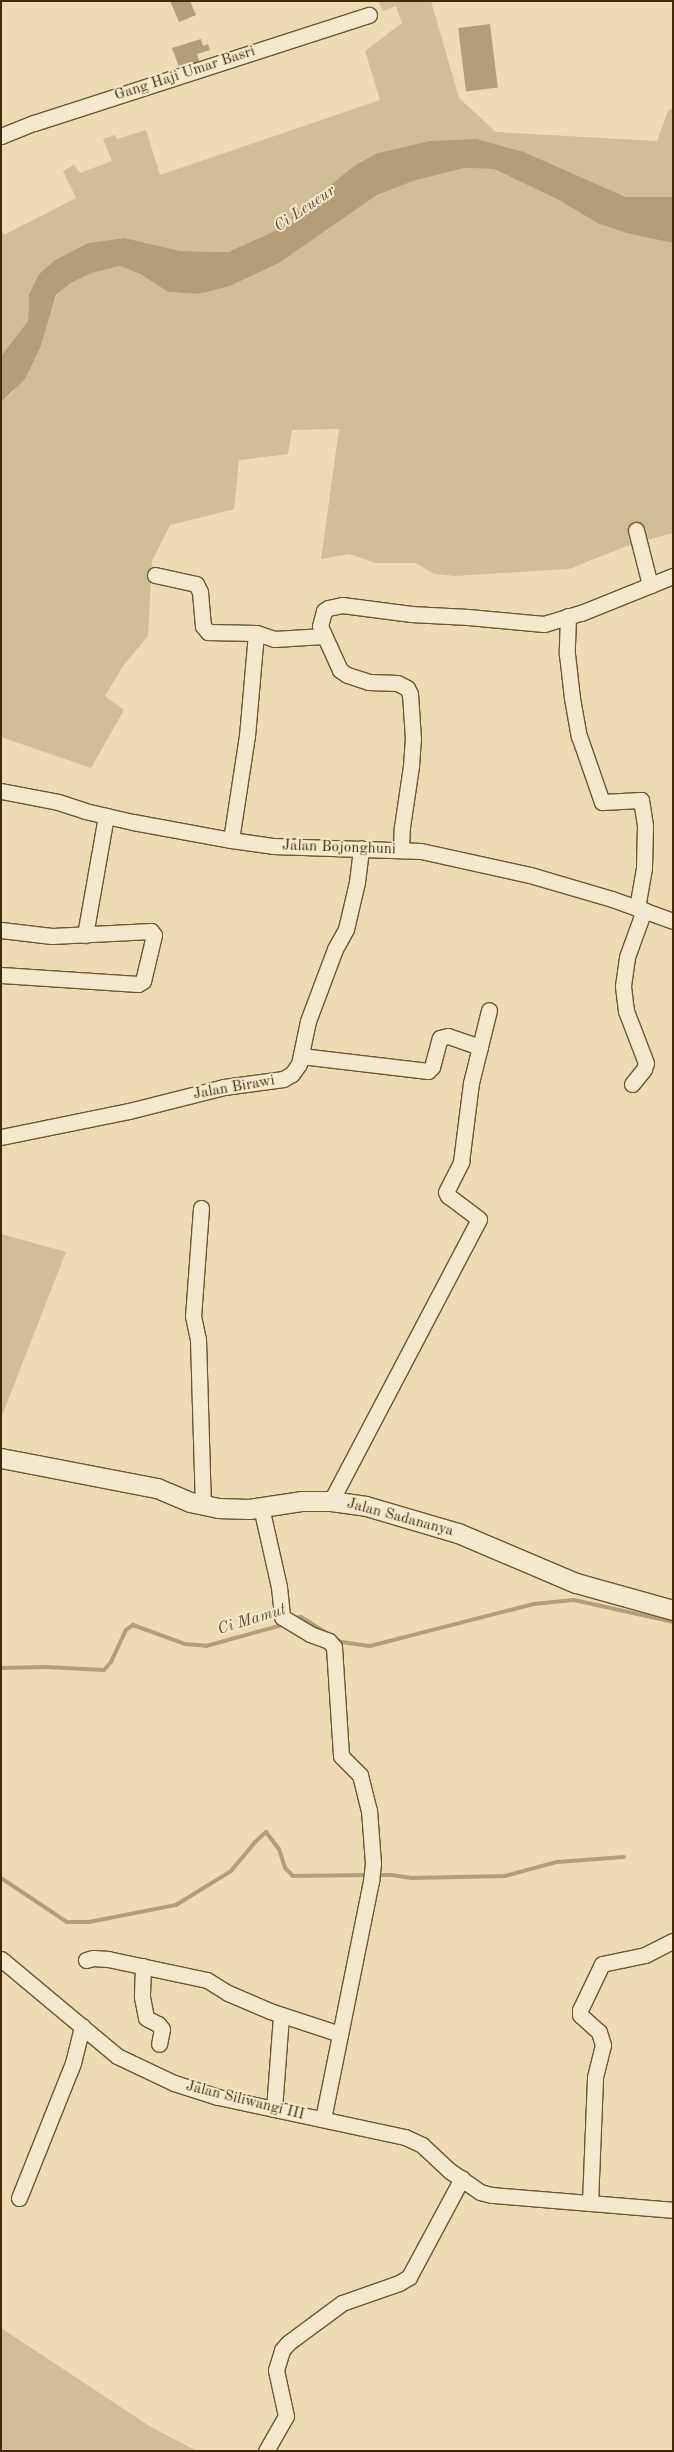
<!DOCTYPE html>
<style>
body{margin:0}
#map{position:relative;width:674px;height:2452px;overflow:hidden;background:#eedbb3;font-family:"Old Standard TT",serif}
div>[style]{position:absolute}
.green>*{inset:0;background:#d1bd96}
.water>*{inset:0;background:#b49e79;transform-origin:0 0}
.stream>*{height:4px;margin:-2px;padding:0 2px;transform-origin:2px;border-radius:2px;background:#b49e79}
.roads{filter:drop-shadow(1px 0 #6d5632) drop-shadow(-1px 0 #6d5632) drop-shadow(0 1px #6d5632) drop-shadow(0 -1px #6d5632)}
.minor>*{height:15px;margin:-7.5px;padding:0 7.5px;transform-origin:7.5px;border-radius:7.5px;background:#f4e8ce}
.tertiary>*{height:19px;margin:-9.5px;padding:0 9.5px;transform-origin:9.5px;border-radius:9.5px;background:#f4e8ce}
span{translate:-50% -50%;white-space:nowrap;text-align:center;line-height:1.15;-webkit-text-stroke:4px #f4e8ce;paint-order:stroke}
.street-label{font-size:15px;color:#422907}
.water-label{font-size:16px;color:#644c29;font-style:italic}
.frame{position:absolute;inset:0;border:2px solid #422907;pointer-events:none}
</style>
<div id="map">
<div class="green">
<i style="clip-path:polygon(378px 1px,431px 1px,459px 98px,496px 132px,657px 141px,668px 111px,673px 108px,673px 197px,626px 197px,524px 152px,477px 139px,354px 166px,273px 232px,228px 252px,180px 251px,125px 238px,88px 243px,55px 260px,39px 274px,29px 294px,28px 321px,1px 356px,1px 230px,4px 235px,76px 198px,63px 171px,74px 165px,80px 173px,112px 161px,103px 139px,115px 135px,117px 139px,146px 130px,160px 175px,380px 100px,365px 51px,402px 23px,396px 6px,383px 11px)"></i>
<i style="clip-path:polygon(464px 168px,494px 169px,557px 199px,599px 224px,630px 234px,673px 243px,673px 533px,632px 544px,569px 569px,455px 576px,434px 574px,416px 563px,376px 563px,349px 554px,321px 559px,339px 429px,292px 430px,288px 454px,239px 460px,234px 509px,170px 525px,152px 561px,148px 636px,123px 666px,105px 696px,124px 710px,91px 768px,1px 737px,1px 402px,13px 392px,49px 317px,57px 295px,71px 283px,92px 273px,120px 266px,140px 274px,168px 292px,199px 294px,230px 286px,279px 263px,377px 195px,412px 181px)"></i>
<i style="clip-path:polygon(1px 1234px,66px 1252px,1px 1418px)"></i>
<i style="clip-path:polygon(1px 2328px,151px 2427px,197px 2451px,1px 2451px)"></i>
</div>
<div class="water">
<i style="clip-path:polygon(170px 1px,190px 1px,196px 15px,179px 22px)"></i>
<i style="left:490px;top:24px;width:64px;height:32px;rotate:83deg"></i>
<i style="clip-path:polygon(201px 39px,203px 46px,208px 44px,210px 50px,197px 54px,200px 63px,180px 70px,172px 48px)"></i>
<i style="clip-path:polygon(477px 139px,524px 152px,626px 197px,673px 197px,673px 243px,630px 234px,599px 224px,557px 199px,494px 169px,464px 168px,413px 181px,377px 195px,279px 263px,230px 286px,199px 294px,168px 292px,140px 274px,120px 266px,92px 273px,71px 283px,56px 295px,40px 348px,25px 379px,1px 402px,1px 356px,28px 321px,29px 294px,39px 274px,55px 260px,88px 243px,125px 238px,180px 251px,228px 252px,273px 232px,354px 166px,378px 153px,430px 141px)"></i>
</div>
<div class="stream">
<i style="left:293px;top:1618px;width:8px;rotate:-7deg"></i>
<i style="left:301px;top:1617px;width:31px;rotate:32deg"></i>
<i style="left:335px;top:1638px;width:7px;rotate:34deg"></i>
<i style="left:341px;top:1642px;width:29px;rotate:8deg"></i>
<i style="left:370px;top:1646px;width:169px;rotate:-14.4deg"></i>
<i style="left:534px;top:1604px;width:40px;rotate:-5.7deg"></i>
<i style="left:574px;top:1600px;width:101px;rotate:12.5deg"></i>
<i style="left:1px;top:1668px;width:45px;rotate:-1.3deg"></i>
<i style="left:46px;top:1667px;width:58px;rotate:3deg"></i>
<i style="left:104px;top:1670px;width:11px;rotate:-49deg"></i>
<i style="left:111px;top:1662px;width:35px;rotate:-65deg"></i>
<i style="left:126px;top:1630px;width:9px;rotate:-36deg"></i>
<i style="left:133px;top:1625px;width:55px;rotate:20.1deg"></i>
<i style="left:185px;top:1644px;width:21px;rotate:5deg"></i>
<i style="left:206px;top:1646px;width:83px;rotate:-15.4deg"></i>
<i style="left:376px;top:1875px;width:15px"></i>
<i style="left:391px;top:1875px;width:21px;rotate:8deg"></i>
<i style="left:412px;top:1878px;width:93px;rotate:-1.2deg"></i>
<i style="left:505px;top:1876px;width:54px;rotate:-15.1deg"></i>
<i style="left:557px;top:1862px;width:67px;rotate:-4.3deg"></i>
<i style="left:1px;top:1878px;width:79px;rotate:33.7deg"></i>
<i style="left:67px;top:1922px;width:22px"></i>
<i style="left:89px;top:1922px;width:89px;rotate:-11.1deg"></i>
<i style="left:176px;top:1905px;width:65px;rotate:-31.7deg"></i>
<i style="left:231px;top:1871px;width:38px;rotate:-50deg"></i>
<i style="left:255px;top:1842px;width:15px;rotate:-42deg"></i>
<i style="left:266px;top:1832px;width:21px;rotate:53deg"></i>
<i style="left:279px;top:1849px;width:20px;rotate:72deg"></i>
<i style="left:285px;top:1868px;width:11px;rotate:45deg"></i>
<i style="left:293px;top:1876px;width:76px;rotate:-0.8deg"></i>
</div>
<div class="roads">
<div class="minor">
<i style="left:1px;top:136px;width:35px;rotate:-22deg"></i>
<i style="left:34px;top:123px;width:352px;rotate:-17.9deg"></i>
<i style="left:636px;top:530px;width:57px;rotate:75.7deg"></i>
<i style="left:155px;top:575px;width:42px;rotate:12.4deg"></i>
<i style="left:196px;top:584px;width:9px;rotate:63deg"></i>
<i style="left:200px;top:592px;width:34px;rotate:85deg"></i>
<i style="left:203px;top:626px;width:8px;rotate:50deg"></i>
<i style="left:208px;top:632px;width:48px;rotate:1.2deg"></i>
<i style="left:256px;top:633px;width:19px;rotate:18deg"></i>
<i style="left:274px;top:639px;width:50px;rotate:-3.4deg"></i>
<i style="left:568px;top:616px;width:38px;rotate:92deg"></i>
<i style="left:567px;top:654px;width:44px;rotate:83.5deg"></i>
<i style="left:572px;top:698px;width:39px;rotate:80deg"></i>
<i style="left:579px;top:736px;width:70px;rotate:70.8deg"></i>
<i style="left:602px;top:802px;width:39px;rotate:-3deg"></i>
<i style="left:641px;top:800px;width:26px;rotate:81deg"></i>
<i style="left:645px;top:826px;width:42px;rotate:91.4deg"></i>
<i style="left:644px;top:868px;width:41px;rotate:99.9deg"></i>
<i style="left:1px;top:791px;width:58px;rotate:10.9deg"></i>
<i style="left:58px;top:802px;width:28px;rotate:18deg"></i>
<i style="left:85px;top:811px;width:49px;rotate:12.9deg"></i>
<i style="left:133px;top:822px;width:100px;rotate:10.4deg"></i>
<i style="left:231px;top:840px;width:42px;rotate:8.1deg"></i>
<i style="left:273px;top:846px;width:148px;rotate:1.9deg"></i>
<i style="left:421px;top:851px;width:112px;rotate:12.4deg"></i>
<i style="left:530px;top:875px;width:85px;rotate:16.3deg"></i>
<i style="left:612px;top:899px;width:65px;rotate:19.8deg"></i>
<i style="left:231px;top:840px;width:105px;rotate:-81.3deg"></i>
<i style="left:247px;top:736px;width:103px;rotate:-85deg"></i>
<i style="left:401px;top:850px;width:23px;rotate:-88deg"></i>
<i style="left:402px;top:827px;width:62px;rotate:-81.6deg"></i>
<i style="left:411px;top:766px;width:27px;rotate:-86deg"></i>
<i style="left:413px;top:739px;width:45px;rotate:-93.8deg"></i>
<i style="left:410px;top:694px;width:7px;rotate:-117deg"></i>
<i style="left:407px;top:688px;width:11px;rotate:-153deg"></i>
<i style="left:397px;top:683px;width:28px;rotate:-178deg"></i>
<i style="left:369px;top:682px;width:23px;rotate:-162deg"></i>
<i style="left:347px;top:675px;width:9px;rotate:-144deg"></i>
<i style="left:340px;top:670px;width:48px;rotate:-114.4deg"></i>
<i style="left:320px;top:626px;width:16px;rotate:-75deg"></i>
<i style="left:324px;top:611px;width:5px;rotate:-37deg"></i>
<i style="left:328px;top:608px;width:14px;rotate:-12deg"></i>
<i style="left:342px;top:605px;width:70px;rotate:7.4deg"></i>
<i style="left:411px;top:614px;width:57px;rotate:3deg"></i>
<i style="left:468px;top:617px;width:76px;rotate:5.3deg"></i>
<i style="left:544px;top:624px;width:39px;rotate:-17deg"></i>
<i style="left:581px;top:613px;width:99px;rotate:-21.9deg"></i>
<i style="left:1px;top:930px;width:51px;rotate:6.7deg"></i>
<i style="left:52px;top:936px;width:99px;rotate:-2.9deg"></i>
<i style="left:151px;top:931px;width:5px;rotate:53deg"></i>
<i style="left:154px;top:935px;width:47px;rotate:103.4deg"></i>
<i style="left:143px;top:981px;width:6px;rotate:149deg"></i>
<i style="left:138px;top:984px;width:137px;rotate:-176.2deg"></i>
<i style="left:85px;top:935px;width:121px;rotate:-80deg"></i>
<i style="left:301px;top:1056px;width:128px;rotate:6.7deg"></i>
<i style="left:428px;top:1071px;width:6px;rotate:-45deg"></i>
<i style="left:432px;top:1067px;width:30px;rotate:-75deg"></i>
<i style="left:440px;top:1038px;width:8px;rotate:-14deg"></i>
<i style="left:448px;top:1036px;width:34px;rotate:19deg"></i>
<i style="left:632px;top:1084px;width:19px;rotate:-51deg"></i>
<i style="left:644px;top:1069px;width:6px;rotate:-72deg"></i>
<i style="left:646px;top:1063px;width:56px;rotate:-111deg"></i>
<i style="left:626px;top:1011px;width:25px;rotate:-97deg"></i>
<i style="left:623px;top:986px;width:29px;rotate:-82deg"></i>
<i style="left:627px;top:957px;width:50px;rotate:-70.1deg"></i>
<i style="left:1px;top:1137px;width:131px;rotate:-11.5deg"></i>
<i style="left:129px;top:1111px;width:98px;rotate:-14.2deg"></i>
<i style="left:224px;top:1087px;width:60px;rotate:-7.7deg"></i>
<i style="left:283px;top:1079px;width:10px;rotate:-29deg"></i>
<i style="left:292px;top:1074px;width:12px;rotate:-55deg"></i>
<i style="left:299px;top:1064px;width:44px;rotate:-78.2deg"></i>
<i style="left:308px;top:1021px;width:77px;rotate:-69.4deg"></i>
<i style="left:335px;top:949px;width:23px;rotate:-61deg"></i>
<i style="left:346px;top:929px;width:48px;rotate:-76.8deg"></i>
<i style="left:357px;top:882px;width:34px;rotate:-83deg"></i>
<i style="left:201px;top:1208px;width:108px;rotate:94.2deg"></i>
<i style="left:193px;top:1316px;width:24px;rotate:78deg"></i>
<i style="left:198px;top:1339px;width:166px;rotate:88.3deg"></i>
<i style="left:331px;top:1501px;width:318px;rotate:-62.3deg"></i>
<i style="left:479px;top:1219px;width:39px;rotate:-143deg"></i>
<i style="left:448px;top:1196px;width:4px;rotate:-117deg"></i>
<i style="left:446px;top:1192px;width:34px;rotate:-63deg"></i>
<i style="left:461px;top:1162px;width:80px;rotate:-82.8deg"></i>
<i style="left:471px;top:1083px;width:75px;rotate:-76.1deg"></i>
<i style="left:261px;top:1507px;width:82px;rotate:77.3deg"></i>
<i style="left:279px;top:1587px;width:30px;rotate:84deg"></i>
<i style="left:282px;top:1617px;width:33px;rotate:31deg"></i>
<i style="left:310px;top:1634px;width:20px;rotate:20deg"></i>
<i style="left:329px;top:1641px;width:8px;rotate:50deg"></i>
<i style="left:334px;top:1647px;width:109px;rotate:86.3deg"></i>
<i style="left:341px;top:1756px;width:27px;rotate:45deg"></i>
<i style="left:360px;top:1775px;width:36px;rotate:76deg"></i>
<i style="left:369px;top:1810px;width:53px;rotate:85.7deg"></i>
<i style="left:373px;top:1863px;width:18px;rotate:96deg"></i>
<i style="left:371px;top:1881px;width:243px;rotate:101.4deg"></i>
<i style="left:1px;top:1959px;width:151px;rotate:39.9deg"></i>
<i style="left:117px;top:2056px;width:63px;rotate:25.3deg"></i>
<i style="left:174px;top:2083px;width:46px;rotate:17.7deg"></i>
<i style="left:218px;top:2097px;width:191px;rotate:12.1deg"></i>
<i style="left:405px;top:2137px;width:19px;rotate:25deg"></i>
<i style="left:422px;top:2145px;width:38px;rotate:43deg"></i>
<i style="left:450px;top:2171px;width:37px;rotate:35deg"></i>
<i style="left:480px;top:2192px;width:12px;rotate:14deg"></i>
<i style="left:492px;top:2195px;width:182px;rotate:4.7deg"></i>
<i style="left:86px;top:1960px;width:7px;rotate:-16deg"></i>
<i style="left:93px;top:1958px;width:15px;rotate:4deg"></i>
<i style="left:108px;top:1959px;width:101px;rotate:12deg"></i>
<i style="left:207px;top:1980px;width:25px;rotate:32deg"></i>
<i style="left:228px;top:1993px;width:46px;rotate:23.2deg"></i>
<i style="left:270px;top:2011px;width:74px;rotate:18.2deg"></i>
<i style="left:143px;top:1966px;width:31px;rotate:92deg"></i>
<i style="left:142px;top:1997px;width:21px;rotate:79deg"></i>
<i style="left:146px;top:2018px;width:13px;rotate:27deg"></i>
<i style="left:158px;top:2024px;width:6px;rotate:51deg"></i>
<i style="left:162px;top:2029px;width:15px;rotate:101deg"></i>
<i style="left:274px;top:2109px;width:94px;rotate:-85.7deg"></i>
<i style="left:19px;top:2198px;width:145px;rotate:-68.2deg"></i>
<i style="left:73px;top:2063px;width:38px;rotate:-76deg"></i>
<i style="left:590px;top:2203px;width:126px;rotate:-87.7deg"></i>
<i style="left:595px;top:2077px;width:33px;rotate:-76deg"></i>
<i style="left:603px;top:2045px;width:14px;rotate:-107deg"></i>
<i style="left:599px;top:2032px;width:25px;rotate:-138deg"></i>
<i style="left:580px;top:2015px;width:5px;rotate:-90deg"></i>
<i style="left:580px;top:2010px;width:51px;rotate:-64.4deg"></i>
<i style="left:602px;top:1964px;width:44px;rotate:-11.8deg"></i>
<i style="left:645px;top:1955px;width:31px;rotate:-27deg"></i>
<i style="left:266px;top:2451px;width:40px;rotate:-60.3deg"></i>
<i style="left:286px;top:2416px;width:47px;rotate:-102.3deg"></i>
<i style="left:276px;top:2370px;width:21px;rotate:-73deg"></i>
<i style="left:282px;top:2350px;width:9px;rotate:-49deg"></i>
<i style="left:288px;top:2343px;width:67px;rotate:-36.5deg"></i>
<i style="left:342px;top:2303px;width:60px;rotate:-19.3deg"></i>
<i style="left:399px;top:2283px;width:12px;rotate:-31deg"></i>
<i style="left:409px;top:2277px;width:112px;rotate:-61.8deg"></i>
</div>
<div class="tertiary">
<i style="left:1px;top:1458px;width:159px;rotate:10.9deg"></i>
<i style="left:157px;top:1488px;width:36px;rotate:23deg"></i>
<i style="left:190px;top:1502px;width:29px;rotate:12deg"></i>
<i style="left:218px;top:1508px;width:31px;rotate:2deg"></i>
<i style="left:249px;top:1509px;width:54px;rotate:-8.6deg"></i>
<i style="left:302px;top:1501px;width:29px"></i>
<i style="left:331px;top:1501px;width:35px;rotate:8deg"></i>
<i style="left:366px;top:1506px;width:96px;rotate:16.4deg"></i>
<i style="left:458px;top:1533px;width:128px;rotate:23deg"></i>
<i style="left:576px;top:1583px;width:101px;rotate:15.6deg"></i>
</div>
</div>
<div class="street-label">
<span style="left:185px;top:74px;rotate:-18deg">Gang Haji Umar Basri</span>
<span style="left:339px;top:848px;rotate:2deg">Jalan Bojonghuni</span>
<span style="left:234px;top:1088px;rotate:-10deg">Jalan Birawi</span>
<span style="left:400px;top:1518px;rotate:15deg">Jalan Sadananya</span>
<span style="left:245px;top:2101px;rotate:14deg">Jalan Siliwangi III</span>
</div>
<div class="water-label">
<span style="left:305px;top:209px;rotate:-34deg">Ci Leueur</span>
<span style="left:252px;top:1620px;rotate:-17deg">Ci Mamut</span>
</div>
<div class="frame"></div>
</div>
